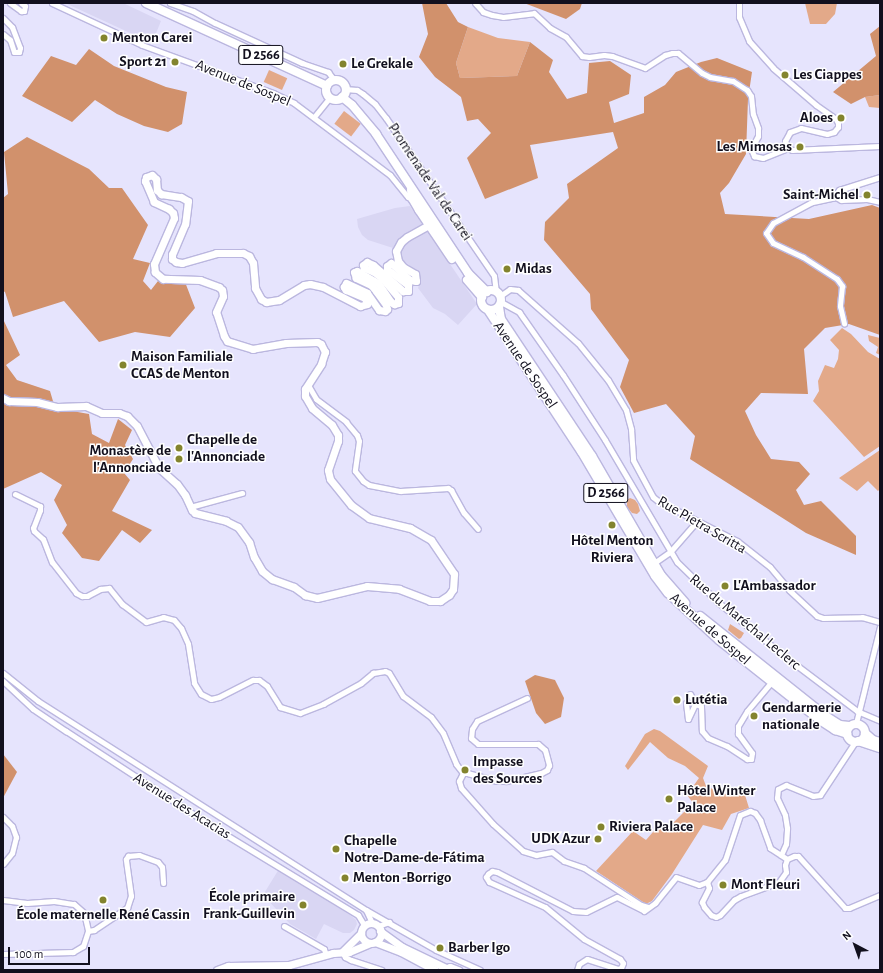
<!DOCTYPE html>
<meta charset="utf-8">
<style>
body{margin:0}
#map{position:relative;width:883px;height:973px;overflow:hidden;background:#e6e4fd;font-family:"Alegreya Sans",sans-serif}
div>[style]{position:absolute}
.built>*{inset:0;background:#d9d6f3}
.green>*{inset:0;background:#e3a989;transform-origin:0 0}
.forest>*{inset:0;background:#d1916c}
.roads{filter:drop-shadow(1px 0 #bbb7df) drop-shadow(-1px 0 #bbb7df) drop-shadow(0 1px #bbb7df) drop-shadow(0 -1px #bbb7df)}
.street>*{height:5px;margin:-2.5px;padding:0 2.5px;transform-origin:2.5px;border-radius:2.5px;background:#fff}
.secondary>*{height:7px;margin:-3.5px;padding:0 3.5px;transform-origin:3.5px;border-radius:3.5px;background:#fff}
.secondary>.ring{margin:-3.5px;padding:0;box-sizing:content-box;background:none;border:7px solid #fff;border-radius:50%}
.primary>*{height:8px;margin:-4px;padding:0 4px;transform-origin:4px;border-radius:4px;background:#fff}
.primary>.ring{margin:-4px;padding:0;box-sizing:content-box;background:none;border:8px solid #fff;border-radius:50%}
.dots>*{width:11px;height:11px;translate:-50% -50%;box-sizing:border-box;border:2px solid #fff;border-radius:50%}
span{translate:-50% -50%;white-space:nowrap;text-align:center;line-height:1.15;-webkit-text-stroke:3px #fff;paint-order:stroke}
.shield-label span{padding:1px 3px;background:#fff;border:1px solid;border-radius:3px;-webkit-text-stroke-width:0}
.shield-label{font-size:14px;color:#12101e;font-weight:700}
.poi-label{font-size:15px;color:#12101e;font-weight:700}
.left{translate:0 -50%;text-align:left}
.right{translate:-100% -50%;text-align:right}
.street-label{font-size:15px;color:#12101e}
.frame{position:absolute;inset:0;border:4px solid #12101e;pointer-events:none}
.north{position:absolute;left:835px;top:925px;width:40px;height:40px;-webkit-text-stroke:3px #fff;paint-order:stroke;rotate:319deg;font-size:11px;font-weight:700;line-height:16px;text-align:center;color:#12101e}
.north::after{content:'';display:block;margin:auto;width:14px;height:18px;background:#12101e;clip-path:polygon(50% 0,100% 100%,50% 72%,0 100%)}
.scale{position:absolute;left:8px;top:947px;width:82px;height:18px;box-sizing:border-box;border:2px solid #12101e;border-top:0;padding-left:5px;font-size:12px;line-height:14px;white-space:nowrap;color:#12101e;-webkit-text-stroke:3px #fff;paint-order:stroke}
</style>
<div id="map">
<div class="built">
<i style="clip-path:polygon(65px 3px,123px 3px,161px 21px,152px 43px)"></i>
<i style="clip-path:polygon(410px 206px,422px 224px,402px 237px,393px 248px,368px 240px,362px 235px,358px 227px,357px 219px,395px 208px)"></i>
<i style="clip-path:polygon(427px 230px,477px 304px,458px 325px,445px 314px,433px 308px,418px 288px,421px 279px,419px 274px,402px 259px,401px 248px,406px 242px)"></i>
<i style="clip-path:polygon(279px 869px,350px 915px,356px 920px,357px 924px,354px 930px,350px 933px,343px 933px,324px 924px,316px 939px,290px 924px,263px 895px)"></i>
</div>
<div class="green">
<i style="clip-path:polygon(805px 3px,837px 3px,835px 14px,826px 24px,810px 24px)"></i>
<i style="clip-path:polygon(468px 27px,498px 38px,530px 42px,517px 76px,460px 78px,456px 63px)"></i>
<i style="left:269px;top:70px;width:20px;height:13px;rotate:24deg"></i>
<i style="clip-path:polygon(880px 95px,880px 108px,869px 107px,865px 97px)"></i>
<i style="left:344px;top:111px;width:21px;height:16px;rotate:37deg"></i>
<i style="clip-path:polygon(842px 328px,851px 334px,868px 352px,880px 359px,880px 446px,864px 457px,813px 401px,819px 391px,818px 381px,825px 365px,834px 368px,838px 359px,839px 350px,830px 340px)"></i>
<i style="clip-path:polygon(868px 335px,880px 338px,880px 355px,876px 353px,878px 347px,869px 341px)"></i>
<i style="clip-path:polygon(880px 450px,880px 489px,878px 491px,868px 481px,857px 491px,839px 478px)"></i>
<i style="clip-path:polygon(630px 498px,635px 500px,638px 504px,640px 511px,637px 514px,632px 513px,627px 507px,627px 500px)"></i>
<i style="clip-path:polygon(730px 624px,744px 633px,741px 638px,739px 639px,728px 630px)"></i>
<i style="clip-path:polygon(654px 729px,660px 731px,708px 766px,703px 778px,706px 786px,724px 794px,745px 795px,749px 808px,731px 814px,722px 830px,703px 825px,672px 874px,652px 901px,646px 904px,596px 871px,633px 831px,646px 840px,660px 824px,668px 828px,693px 803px,687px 795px,699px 778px,685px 766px,668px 758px,650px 742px,628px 770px,625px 766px,645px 734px)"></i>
</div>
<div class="forest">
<i style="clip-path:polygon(422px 3px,446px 3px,458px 22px,468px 27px,456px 63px,460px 78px,517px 76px,530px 42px,553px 60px,549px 72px,567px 99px,587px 93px,589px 63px,610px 61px,631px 75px,629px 94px,609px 102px,614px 123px,644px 113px,644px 97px,665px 85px,676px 72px,701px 62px,717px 58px,752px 72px,748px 99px,746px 154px,729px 183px,720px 193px,725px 214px,809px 219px,872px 205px,880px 208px,880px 335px,849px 324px,825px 328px,804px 349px,808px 394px,761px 393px,745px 411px,756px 435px,771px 459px,799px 462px,810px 474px,796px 490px,804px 505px,821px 501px,856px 536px,856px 555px,806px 533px,690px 459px,695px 436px,666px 404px,634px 413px,620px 387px,629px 360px,591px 309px,590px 294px,544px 240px,545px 222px,569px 198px,567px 184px,618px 148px,613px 132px,530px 145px,538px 178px,485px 199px,467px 158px,491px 133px,478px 119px,467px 121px,461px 97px,435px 77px,419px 57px,428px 34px)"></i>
<i style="clip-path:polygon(524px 3px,582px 3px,580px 9px,566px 19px)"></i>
<i style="clip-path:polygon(880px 26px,880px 95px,865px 97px,851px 104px,833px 92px,876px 56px,870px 34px)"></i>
<i style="clip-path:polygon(89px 49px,114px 66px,166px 87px,187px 92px,182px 124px,168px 132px,144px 126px,117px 114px,95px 100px,72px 122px,22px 96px,51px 56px,76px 65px)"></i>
<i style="clip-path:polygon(27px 137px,89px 169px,109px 188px,122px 188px,148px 225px,133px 259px,150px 263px,143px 281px,151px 290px,158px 281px,185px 282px,195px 308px,170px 337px,135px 332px,99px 342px,64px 301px,13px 317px,5px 292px,3px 291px,3px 198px,8px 194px,4px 152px)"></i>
<i style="clip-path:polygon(3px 319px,20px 355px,6px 365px,17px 380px,50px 391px,55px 408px,89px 414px,92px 434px,109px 443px,118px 419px,132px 430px,125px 445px,133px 459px,124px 473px,130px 480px,112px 511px,152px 530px,140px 543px,122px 530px,99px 561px,82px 558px,62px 533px,67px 525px,54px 500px,62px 485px,41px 472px,3px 489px)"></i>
<i style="clip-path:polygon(535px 675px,555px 680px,564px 698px,561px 717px,545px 724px,536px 713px,525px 681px)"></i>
<i style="clip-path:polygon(3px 754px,17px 772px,3px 798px)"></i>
</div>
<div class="roads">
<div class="street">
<i style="left:10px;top:3px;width:14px;rotate:36deg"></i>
<i style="left:21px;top:11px;width:3px"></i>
<i style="left:24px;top:11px;width:5px;rotate:-79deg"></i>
<i style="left:25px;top:6px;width:5px;rotate:-143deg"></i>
<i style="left:52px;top:3px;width:99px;rotate:25deg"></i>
<i style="left:142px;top:45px;width:140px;rotate:20.1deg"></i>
<i style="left:273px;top:93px;width:23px;rotate:25deg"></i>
<i style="left:294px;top:103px;width:120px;rotate:36.9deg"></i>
<i style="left:390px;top:175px;width:28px;rotate:51deg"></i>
<i style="left:408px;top:197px;width:4px;rotate:14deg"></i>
<i style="left:170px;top:3px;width:24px;rotate:19deg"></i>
<i style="left:193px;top:11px;width:25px;rotate:29deg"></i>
<i style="left:215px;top:23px;width:96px;rotate:24.7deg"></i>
<i style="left:302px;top:63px;width:28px;rotate:19deg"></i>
<i style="left:328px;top:72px;width:11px;rotate:52deg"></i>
<i style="left:475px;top:3px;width:12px;rotate:48deg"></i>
<i style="left:483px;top:12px;width:9px;rotate:18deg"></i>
<i style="left:492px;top:15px;width:11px;rotate:10deg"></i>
<i style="left:503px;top:17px;width:31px;rotate:-7deg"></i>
<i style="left:534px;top:13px;width:22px;rotate:43deg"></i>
<i style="left:550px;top:28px;width:18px;rotate:29deg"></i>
<i style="left:566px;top:37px;width:25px;rotate:50deg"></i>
<i style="left:582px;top:56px;width:7px;rotate:8deg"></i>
<i style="left:589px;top:57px;width:15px;rotate:-8deg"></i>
<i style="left:604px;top:55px;width:8px;rotate:7deg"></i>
<i style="left:612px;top:56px;width:35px;rotate:20deg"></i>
<i style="left:645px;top:68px;width:24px;rotate:-33deg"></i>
<i style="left:665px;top:55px;width:7px;rotate:-16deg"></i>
<i style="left:672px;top:53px;width:6px"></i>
<i style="left:678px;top:53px;width:31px;rotate:40deg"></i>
<i style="left:702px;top:73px;width:9px;rotate:27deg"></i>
<i style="left:710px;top:77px;width:23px;rotate:10deg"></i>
<i style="left:733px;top:81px;width:17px;rotate:33deg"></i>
<i style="left:747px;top:90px;width:7px;rotate:56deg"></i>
<i style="left:751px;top:96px;width:18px;rotate:84deg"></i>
<i style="left:753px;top:114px;width:15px;rotate:70deg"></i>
<i style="left:758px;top:128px;width:8px;rotate:90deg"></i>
<i style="left:758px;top:136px;width:15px;rotate:118deg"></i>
<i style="left:751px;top:149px;width:8px;rotate:67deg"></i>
<i style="left:754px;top:156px;width:9px;rotate:13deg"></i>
<i style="left:763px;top:158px;width:27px;rotate:-22deg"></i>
<i style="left:739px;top:3px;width:14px;rotate:90deg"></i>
<i style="left:739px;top:17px;width:26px;rotate:67deg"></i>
<i style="left:749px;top:41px;width:36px;rotate:48deg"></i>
<i style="left:773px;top:68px;width:57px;rotate:40.7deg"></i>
<i style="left:816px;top:105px;width:24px;rotate:35deg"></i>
<i style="left:836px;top:119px;width:4px;rotate:63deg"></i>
<i style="left:838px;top:123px;width:4px;rotate:90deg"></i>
<i style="left:838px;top:127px;width:6px;rotate:129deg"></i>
<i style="left:834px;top:132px;width:7px;rotate:164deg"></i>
<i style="left:827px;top:134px;width:27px;rotate:-167deg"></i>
<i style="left:801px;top:128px;width:12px;rotate:160deg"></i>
<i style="left:790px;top:132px;width:10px;rotate:119deg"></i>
<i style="left:785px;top:141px;width:8px;rotate:67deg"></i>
<i style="left:788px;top:148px;width:4px;rotate:27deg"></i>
<i style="left:792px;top:150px;width:88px;rotate:-2.6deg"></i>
<i style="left:3px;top:18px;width:13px;rotate:45deg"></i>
<i style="left:12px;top:27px;width:22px;rotate:69deg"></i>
<i style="left:20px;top:48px;width:4px;rotate:104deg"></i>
<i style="left:19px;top:52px;width:5px;rotate:180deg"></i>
<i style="left:14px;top:52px;width:13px;rotate:-108deg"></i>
<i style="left:10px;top:40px;width:9px;rotate:-139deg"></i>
<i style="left:345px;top:89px;width:12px;rotate:5deg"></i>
<i style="left:357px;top:90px;width:7px;rotate:34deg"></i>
<i style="left:363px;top:94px;width:16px;rotate:40deg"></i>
<i style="left:375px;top:104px;width:18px;rotate:52deg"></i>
<i style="left:386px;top:118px;width:191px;rotate:55.6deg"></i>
<i style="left:494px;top:276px;width:16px;rotate:83deg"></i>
<i style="left:314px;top:117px;width:26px;rotate:-51deg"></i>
<i style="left:880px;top:177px;width:43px;rotate:162.4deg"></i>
<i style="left:839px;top:190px;width:5px;rotate:127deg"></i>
<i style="left:836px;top:194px;width:3px;rotate:90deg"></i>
<i style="left:836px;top:197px;width:6px;rotate:31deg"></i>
<i style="left:841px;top:200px;width:26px;rotate:-2deg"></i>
<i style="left:867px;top:199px;width:13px;rotate:13deg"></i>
<i style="left:836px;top:197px;width:25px;rotate:168deg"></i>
<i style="left:812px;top:202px;width:44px;rotate:151.7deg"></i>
<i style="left:773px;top:223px;width:12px;rotate:125deg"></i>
<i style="left:766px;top:233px;width:12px;rotate:55deg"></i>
<i style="left:773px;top:243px;width:33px;rotate:25deg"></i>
<i style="left:803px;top:257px;width:40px;rotate:32.9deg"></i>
<i style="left:837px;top:279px;width:9px;rotate:54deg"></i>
<i style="left:842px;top:286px;width:20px;rotate:96deg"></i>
<i style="left:840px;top:306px;width:18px;rotate:77deg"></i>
<i style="left:500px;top:296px;width:12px;rotate:-35deg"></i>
<i style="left:510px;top:289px;width:8px;rotate:7deg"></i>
<i style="left:518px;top:290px;width:80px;rotate:41.5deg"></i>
<i style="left:578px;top:343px;width:48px;rotate:51deg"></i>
<i style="left:608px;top:380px;width:35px;rotate:59deg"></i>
<i style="left:626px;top:410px;width:20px;rotate:75deg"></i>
<i style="left:631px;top:429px;width:31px;rotate:86deg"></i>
<i style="left:633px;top:460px;width:42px;rotate:61.6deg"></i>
<i style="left:653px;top:497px;width:6px;rotate:39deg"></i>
<i style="left:658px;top:501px;width:89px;rotate:26.9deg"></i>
<i style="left:737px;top:541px;width:42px;rotate:38.2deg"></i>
<i style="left:770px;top:567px;width:30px;rotate:50deg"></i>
<i style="left:789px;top:590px;width:38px;rotate:43deg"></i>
<i style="left:817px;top:616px;width:6px;rotate:18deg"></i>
<i style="left:823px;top:618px;width:39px;rotate:-1deg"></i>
<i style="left:862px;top:617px;width:19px;rotate:16deg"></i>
<i style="left:501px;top:302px;width:21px;rotate:29deg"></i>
<i style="left:519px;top:312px;width:77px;rotate:55.1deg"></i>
<i style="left:563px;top:375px;width:77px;rotate:57.1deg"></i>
<i style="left:605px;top:440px;width:142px;rotate:59.5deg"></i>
<i style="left:677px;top:562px;width:59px;rotate:44.3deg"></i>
<i style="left:719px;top:603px;width:82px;rotate:39.1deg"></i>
<i style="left:783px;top:655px;width:93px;rotate:37.1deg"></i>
<i style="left:857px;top:711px;width:25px;rotate:23deg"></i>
<i style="left:308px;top:385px;width:16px;rotate:60deg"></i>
<i style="left:316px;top:399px;width:38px;rotate:37deg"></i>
<i style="left:346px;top:422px;width:17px;rotate:50deg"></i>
<i style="left:357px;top:435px;width:6px;rotate:72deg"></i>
<i style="left:359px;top:441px;width:30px;rotate:98deg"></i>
<i style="left:355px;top:471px;width:13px;rotate:51deg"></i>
<i style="left:363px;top:481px;width:7px;rotate:34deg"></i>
<i style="left:369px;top:485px;width:32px;rotate:11deg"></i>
<i style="left:400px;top:491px;width:48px;rotate:-3.6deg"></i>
<i style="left:448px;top:488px;width:4px;rotate:34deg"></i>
<i style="left:451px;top:490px;width:26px;rotate:61deg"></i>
<i style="left:464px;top:513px;width:21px;rotate:49deg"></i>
<i style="left:15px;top:494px;width:28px;rotate:26deg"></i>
<i style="left:40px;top:506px;width:4px;rotate:90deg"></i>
<i style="left:40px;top:510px;width:19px;rotate:111deg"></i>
<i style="left:33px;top:528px;width:3px;rotate:72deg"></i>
<i style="left:34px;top:531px;width:12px;rotate:42deg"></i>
<i style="left:43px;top:539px;width:25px;rotate:69deg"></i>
<i style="left:52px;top:562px;width:39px;rotate:52deg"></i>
<i style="left:76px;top:593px;width:7px;rotate:27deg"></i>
<i style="left:82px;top:596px;width:5px"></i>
<i style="left:87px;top:596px;width:15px;rotate:-28deg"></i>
<i style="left:100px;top:589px;width:9px;rotate:-6deg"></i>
<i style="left:109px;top:588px;width:21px;rotate:51deg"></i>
<i style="left:122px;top:604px;width:30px;rotate:37deg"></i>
<i style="left:146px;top:622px;width:18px;rotate:-16deg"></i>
<i style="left:163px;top:617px;width:11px;rotate:15deg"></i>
<i style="left:174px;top:620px;width:11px;rotate:49deg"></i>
<i style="left:181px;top:628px;width:17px;rotate:66deg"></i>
<i style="left:188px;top:644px;width:39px;rotate:81deg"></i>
<i style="left:194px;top:683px;width:13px;rotate:58deg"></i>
<i style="left:201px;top:694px;width:11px;rotate:27deg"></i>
<i style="left:211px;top:699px;width:8px;rotate:-14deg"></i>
<i style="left:219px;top:697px;width:38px;rotate:-27deg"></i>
<i style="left:253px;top:680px;width:6px"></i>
<i style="left:259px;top:680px;width:10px;rotate:37deg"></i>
<i style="left:267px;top:686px;width:25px;rotate:58deg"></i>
<i style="left:280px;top:707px;width:21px;rotate:17deg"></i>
<i style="left:300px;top:713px;width:25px;rotate:-21deg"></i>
<i style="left:323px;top:704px;width:43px;rotate:-28.9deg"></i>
<i style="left:361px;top:683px;width:16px;rotate:-40deg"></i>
<i style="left:373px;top:673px;width:12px;rotate:-9deg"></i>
<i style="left:385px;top:671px;width:4px;rotate:27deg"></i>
<i style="left:389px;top:673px;width:27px;rotate:59deg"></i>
<i style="left:403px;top:696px;width:35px;rotate:37deg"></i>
<i style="left:431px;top:717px;width:20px;rotate:53deg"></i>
<i style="left:443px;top:733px;width:34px;rotate:67deg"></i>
<i style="left:456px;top:764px;width:11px;rotate:52deg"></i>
<i style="left:190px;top:507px;width:54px;rotate:-15.1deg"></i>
<i style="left:654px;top:563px;width:19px;rotate:-35deg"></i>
<i style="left:670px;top:552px;width:41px;rotate:-48.9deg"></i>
<i style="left:3px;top:673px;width:45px;rotate:38.7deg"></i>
<i style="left:38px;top:701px;width:389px;rotate:32.5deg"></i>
<i style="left:366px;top:910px;width:81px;rotate:29.7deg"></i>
<i style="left:436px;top:950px;width:48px;rotate:24.4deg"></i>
<i style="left:3px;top:681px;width:41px;rotate:43deg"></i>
<i style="left:33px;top:709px;width:40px;rotate:34deg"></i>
<i style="left:66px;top:731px;width:181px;rotate:33.1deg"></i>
<i style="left:218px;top:830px;width:164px;rotate:31.3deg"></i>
<i style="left:358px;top:915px;width:12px;rotate:59deg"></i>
<i style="left:690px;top:694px;width:11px;rotate:63deg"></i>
<i style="left:527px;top:698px;width:55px;rotate:155.3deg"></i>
<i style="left:477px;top:721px;width:9px;rotate:122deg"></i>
<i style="left:472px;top:729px;width:9px;rotate:96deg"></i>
<i style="left:471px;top:738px;width:9px;rotate:41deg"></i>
<i style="left:478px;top:744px;width:60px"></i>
<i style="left:538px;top:744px;width:9px;rotate:41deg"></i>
<i style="left:545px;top:750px;width:16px;rotate:75deg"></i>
<i style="left:549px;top:765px;width:5px;rotate:112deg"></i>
<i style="left:547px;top:770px;width:7px;rotate:153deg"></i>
<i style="left:541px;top:773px;width:36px;rotate:167deg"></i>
<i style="left:506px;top:781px;width:9px;rotate:180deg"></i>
<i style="left:497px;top:781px;width:30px;rotate:-165deg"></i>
<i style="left:468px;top:773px;width:5px;rotate:180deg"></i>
<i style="left:463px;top:773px;width:9px;rotate:117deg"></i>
<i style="left:459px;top:781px;width:7px;rotate:74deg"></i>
<i style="left:461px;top:788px;width:48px;rotate:48.4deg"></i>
<i style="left:493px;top:824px;width:40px;rotate:42deg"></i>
<i style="left:523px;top:851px;width:14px;rotate:17deg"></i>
<i style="left:536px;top:855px;width:16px;rotate:-11deg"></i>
<i style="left:552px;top:852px;width:15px;rotate:37deg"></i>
<i style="left:564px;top:861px;width:21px;rotate:19deg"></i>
<i style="left:584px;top:868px;width:68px;rotate:33deg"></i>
<i style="left:641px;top:905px;width:7px;rotate:16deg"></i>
<i style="left:686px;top:703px;width:16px;rotate:83deg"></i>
<i style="left:688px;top:719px;width:17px;rotate:-65deg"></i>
<i style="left:695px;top:704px;width:6px;rotate:18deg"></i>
<i style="left:701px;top:706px;width:25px;rotate:88deg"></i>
<i style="left:702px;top:731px;width:9px;rotate:49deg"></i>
<i style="left:708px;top:738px;width:21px;rotate:23deg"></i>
<i style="left:727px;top:746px;width:24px;rotate:33deg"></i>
<i style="left:747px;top:759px;width:4px"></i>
<i style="left:751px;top:759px;width:6px;rotate:-81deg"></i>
<i style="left:752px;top:753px;width:24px;rotate:-126deg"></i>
<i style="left:738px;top:734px;width:8px;rotate:-90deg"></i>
<i style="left:738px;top:726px;width:17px;rotate:-59deg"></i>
<i style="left:747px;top:711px;width:40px;rotate:-50deg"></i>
<i style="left:856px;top:723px;width:99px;rotate:-76deg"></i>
<i style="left:3px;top:817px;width:13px;rotate:45deg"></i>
<i style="left:12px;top:826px;width:12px;rotate:70deg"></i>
<i style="left:16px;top:837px;width:16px;rotate:104deg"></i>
<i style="left:12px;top:853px;width:14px;rotate:129deg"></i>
<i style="left:781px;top:855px;width:12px;rotate:-66deg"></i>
<i style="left:786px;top:844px;width:16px;rotate:-86deg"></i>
<i style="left:787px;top:828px;width:13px;rotate:-99deg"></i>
<i style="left:785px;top:815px;width:19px;rotate:-115deg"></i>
<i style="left:777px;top:798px;width:9px;rotate:-84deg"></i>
<i style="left:778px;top:789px;width:9px;rotate:-27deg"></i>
<i style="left:786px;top:785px;width:29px;rotate:22deg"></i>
<i style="left:813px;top:796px;width:7px;rotate:-8deg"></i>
<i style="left:820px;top:795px;width:64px;rotate:-56.6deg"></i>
<i style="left:787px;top:859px;width:8px;rotate:-23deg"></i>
<i style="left:794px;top:856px;width:4px"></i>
<i style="left:798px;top:856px;width:70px;rotate:47.9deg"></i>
<i style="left:845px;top:908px;width:4px"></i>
<i style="left:849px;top:908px;width:34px;rotate:-23deg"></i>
<i style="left:707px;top:882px;width:6px;rotate:72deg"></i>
<i style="left:709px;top:888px;width:16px;rotate:117deg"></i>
<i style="left:702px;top:902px;width:5px;rotate:68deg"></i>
<i style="left:704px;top:907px;width:11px;rotate:49deg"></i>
<i style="left:711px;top:915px;width:5px;rotate:22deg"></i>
<i style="left:716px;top:917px;width:4px;rotate:-27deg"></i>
<i style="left:720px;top:915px;width:21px;rotate:-47deg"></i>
<i style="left:734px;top:900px;width:8px;rotate:-30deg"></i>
<i style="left:741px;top:896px;width:40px;rotate:-20.2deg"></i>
<i style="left:779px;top:882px;width:12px;rotate:-55deg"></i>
<i style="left:786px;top:872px;width:7px;rotate:-98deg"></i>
<i style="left:785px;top:865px;width:6px;rotate:-72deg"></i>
<i style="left:3px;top:900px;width:24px;rotate:7deg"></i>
<i style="left:27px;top:903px;width:27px;rotate:-4deg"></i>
<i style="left:54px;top:901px;width:20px;rotate:9deg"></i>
<i style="left:74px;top:904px;width:13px;rotate:42deg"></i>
<i style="left:84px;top:913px;width:18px;rotate:77deg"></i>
<i style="left:88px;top:931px;width:16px;rotate:108deg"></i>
<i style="left:83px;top:946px;width:12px;rotate:149deg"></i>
<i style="left:73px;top:952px;width:70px;rotate:178.4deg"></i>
<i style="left:366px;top:910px;width:14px;rotate:65deg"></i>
<i style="left:284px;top:926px;width:46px;rotate:29.9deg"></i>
<i style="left:324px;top:949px;width:6px;rotate:72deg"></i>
<i style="left:378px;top:926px;width:12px;rotate:-20deg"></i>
<i style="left:88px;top:931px;width:6px;rotate:-9deg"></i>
<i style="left:94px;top:930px;width:40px;rotate:-34deg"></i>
<i style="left:127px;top:908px;width:13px;rotate:-72deg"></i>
<i style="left:131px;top:896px;width:37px;rotate:-98deg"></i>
<i style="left:126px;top:859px;width:4px;rotate:-56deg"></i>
<i style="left:128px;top:856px;width:11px;rotate:-5deg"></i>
<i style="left:139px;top:855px;width:20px;rotate:20deg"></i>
<i style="left:158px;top:862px;width:6px;rotate:51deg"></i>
<i style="left:162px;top:867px;width:16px;rotate:86deg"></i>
<i style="left:342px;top:952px;width:6px;rotate:59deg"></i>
<i style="left:345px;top:957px;width:7px;rotate:27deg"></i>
<i style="left:351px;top:960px;width:32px;rotate:18deg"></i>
<i style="left:577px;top:970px;width:6px;rotate:-72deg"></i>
<i style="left:579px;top:964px;width:9px;rotate:-32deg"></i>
<i style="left:587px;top:959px;width:33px;rotate:18deg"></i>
<i style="left:618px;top:969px;width:3px;rotate:-18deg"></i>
<i style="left:621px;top:968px;width:5px;rotate:-68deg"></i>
<i style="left:623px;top:963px;width:5px;rotate:-127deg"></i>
<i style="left:620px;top:959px;width:41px;rotate:-150.9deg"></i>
<i style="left:584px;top:939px;width:50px;rotate:-140.6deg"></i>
<i style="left:545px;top:907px;width:61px;rotate:-155.9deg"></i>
<i style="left:489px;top:882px;width:6px;rotate:-121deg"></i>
<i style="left:486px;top:877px;width:4px;rotate:-56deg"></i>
<i style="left:488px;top:874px;width:5px;rotate:-37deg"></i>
<i style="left:492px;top:871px;width:5px;rotate:11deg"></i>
<i style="left:497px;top:872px;width:85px;rotate:27.2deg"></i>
<i style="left:573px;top:911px;width:13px;rotate:4deg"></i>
<i style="left:586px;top:912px;width:34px;rotate:-26deg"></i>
<i style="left:617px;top:897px;width:30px;rotate:27deg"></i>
<i style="left:644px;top:911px;width:14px;rotate:-36deg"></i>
<i style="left:655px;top:903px;width:33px;rotate:-51deg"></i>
<i style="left:676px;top:877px;width:24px;rotate:19deg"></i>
<i style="left:699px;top:885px;width:9px;rotate:-21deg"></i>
<i style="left:707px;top:882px;width:28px;rotate:-51deg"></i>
<i style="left:725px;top:860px;width:47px;rotate:-71.6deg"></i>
<i style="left:740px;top:815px;width:11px;rotate:-22deg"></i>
<i style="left:750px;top:811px;width:5px;rotate:22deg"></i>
<i style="left:755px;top:813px;width:9px;rotate:54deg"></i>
<i style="left:760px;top:820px;width:30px;rotate:70deg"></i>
<i style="left:770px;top:848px;width:20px;rotate:33deg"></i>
</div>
<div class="secondary">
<i style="left:3px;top:398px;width:7px;rotate:27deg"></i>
<i style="left:9px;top:401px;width:28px;rotate:2deg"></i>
<i style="left:37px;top:402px;width:21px;rotate:14deg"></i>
<i style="left:57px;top:407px;width:29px;rotate:-2deg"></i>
<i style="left:86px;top:406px;width:17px;rotate:24deg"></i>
<i style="left:102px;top:413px;width:17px"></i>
<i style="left:119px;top:413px;width:9px;rotate:21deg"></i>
<i style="left:127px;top:416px;width:14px;rotate:45deg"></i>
<i style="left:137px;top:426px;width:47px;rotate:62.4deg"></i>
<i style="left:159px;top:468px;width:24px;rotate:42deg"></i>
<i style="left:177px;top:484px;width:14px;rotate:54deg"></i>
<i style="left:185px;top:495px;width:17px;rotate:65deg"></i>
<i style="left:192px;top:510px;width:4px;rotate:45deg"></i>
<i style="left:195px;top:513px;width:32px;rotate:14deg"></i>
<i style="left:226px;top:521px;width:13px;rotate:27deg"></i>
<i style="left:238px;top:527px;width:19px;rotate:54deg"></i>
<i style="left:249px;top:542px;width:16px;rotate:72deg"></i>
<i style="left:254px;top:557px;width:16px;rotate:60deg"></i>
<i style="left:262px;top:571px;width:13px;rotate:39deg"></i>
<i style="left:272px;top:579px;width:23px;rotate:20deg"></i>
<i style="left:294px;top:587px;width:14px;rotate:36deg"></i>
<i style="left:305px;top:595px;width:12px;rotate:14deg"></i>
<i style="left:317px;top:598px;width:51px;rotate:-13.5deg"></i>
<i style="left:367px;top:586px;width:32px;rotate:5deg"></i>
<i style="left:399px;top:589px;width:33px;rotate:21deg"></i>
<i style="left:430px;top:601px;width:10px"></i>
<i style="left:440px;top:601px;width:11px;rotate:-34deg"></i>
<i style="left:449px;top:595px;width:7px;rotate:-56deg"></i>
<i style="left:453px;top:589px;width:15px;rotate:-86deg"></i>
<i style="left:454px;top:574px;width:41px;rotate:-124.1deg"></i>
<i style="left:431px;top:540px;width:24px;rotate:-150deg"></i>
<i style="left:410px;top:528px;width:42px;rotate:-166.3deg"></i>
<i style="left:369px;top:518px;width:22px;rotate:-144deg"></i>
<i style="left:351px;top:505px;width:33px;rotate:-129deg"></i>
<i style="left:330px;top:479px;width:9px;rotate:-103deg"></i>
<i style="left:328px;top:470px;width:31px;rotate:-71deg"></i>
<i style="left:338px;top:441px;width:6px;rotate:-90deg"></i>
<i style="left:338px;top:435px;width:12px;rotate:-121deg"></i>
<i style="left:332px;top:425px;width:26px;rotate:-140deg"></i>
<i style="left:312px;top:408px;width:14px;rotate:-120deg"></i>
<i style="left:305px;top:396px;width:7px;rotate:-90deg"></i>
<i style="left:305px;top:389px;width:30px;rotate:-57deg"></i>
<i style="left:321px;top:364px;width:13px;rotate:-72deg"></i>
<i style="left:325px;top:352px;width:9px;rotate:-117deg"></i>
<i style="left:321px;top:344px;width:4px;rotate:-153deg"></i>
<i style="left:317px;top:342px;width:31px;rotate:178deg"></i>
<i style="left:286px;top:343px;width:34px;rotate:170deg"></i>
<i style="left:253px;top:349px;width:27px;rotate:-163deg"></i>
<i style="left:227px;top:341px;width:6px;rotate:-121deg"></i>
<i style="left:224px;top:336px;width:25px;rotate:-108deg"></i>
<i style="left:216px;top:312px;width:17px;rotate:-66deg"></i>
<i style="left:223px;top:296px;width:6px;rotate:-99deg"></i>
<i style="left:222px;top:290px;width:4px;rotate:-135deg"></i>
<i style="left:219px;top:287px;width:20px;rotate:-160deg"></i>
<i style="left:200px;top:280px;width:37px;rotate:-178deg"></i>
<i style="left:163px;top:279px;width:11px;rotate:-139deg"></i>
<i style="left:155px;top:272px;width:8px;rotate:-97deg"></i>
<i style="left:154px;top:264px;width:50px;rotate:-66.5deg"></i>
<i style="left:174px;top:218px;width:5px;rotate:-101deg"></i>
<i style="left:173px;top:213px;width:6px;rotate:-135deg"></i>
<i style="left:169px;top:209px;width:17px;rotate:-155deg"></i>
<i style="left:154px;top:202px;width:23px;rotate:-113deg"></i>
<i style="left:145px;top:181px;width:4px;rotate:-76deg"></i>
<i style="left:146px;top:177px;width:6px;rotate:-18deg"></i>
<i style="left:152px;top:175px;width:6px;rotate:45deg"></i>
<i style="left:156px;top:179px;width:11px;rotate:85deg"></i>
<i style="left:157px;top:190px;width:6px;rotate:45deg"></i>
<i style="left:161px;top:194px;width:20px;rotate:9deg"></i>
<i style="left:181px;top:197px;width:8px;rotate:30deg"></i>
<i style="left:188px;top:201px;width:23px;rotate:97deg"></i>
<i style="left:185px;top:224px;width:33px;rotate:113deg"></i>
<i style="left:172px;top:254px;width:5px;rotate:90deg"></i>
<i style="left:172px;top:259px;width:5px;rotate:37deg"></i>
<i style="left:176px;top:262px;width:6px;rotate:9deg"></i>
<i style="left:182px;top:263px;width:35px;rotate:-16deg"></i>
<i style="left:216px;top:253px;width:27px"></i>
<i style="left:243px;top:253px;width:7px;rotate:27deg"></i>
<i style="left:249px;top:256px;width:8px;rotate:60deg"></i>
<i style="left:253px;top:263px;width:25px;rotate:85deg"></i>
<i style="left:255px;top:288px;width:13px;rotate:61deg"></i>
<i style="left:261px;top:299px;width:6px;rotate:31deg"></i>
<i style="left:266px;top:302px;width:13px;rotate:-9deg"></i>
<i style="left:279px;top:300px;width:29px;rotate:-31deg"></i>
<i style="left:304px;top:285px;width:6px;rotate:-9deg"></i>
<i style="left:310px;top:284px;width:13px;rotate:13deg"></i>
<i style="left:323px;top:287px;width:42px;rotate:27.2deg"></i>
<i style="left:360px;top:306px;width:7px;rotate:-16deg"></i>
<i style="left:367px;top:304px;width:6px;rotate:-108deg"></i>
<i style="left:365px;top:298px;width:21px;rotate:-157deg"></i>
<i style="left:346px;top:290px;width:4px;rotate:-124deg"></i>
<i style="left:344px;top:287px;width:4px;rotate:-63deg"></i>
<i style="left:346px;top:283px;width:23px;rotate:25deg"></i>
<i style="left:367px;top:293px;width:21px;rotate:55deg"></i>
<i style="left:379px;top:310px;width:6px;rotate:9deg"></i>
<i style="left:385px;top:311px;width:3px;rotate:-45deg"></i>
<i style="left:387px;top:309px;width:4px;rotate:-104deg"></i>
<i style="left:386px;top:305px;width:17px;rotate:-126deg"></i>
<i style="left:376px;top:291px;width:8px;rotate:-130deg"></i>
<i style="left:371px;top:285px;width:17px;rotate:-155deg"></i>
<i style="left:356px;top:278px;width:6px;rotate:-108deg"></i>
<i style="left:354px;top:272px;width:3px;rotate:-18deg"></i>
<i style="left:357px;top:271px;width:24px;rotate:30deg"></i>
<i style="left:378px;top:283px;width:23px;rotate:56deg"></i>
<i style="left:391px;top:302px;width:4px;rotate:34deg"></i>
<i style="left:394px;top:304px;width:4px;rotate:-14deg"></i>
<i style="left:398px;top:303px;width:6px;rotate:-90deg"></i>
<i style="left:398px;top:297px;width:23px;rotate:-130deg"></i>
<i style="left:383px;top:279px;width:11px;rotate:-142deg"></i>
<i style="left:374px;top:272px;width:11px;rotate:-158deg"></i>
<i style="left:364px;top:268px;width:3px;rotate:-108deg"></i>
<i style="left:363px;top:265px;width:5px;rotate:-37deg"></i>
<i style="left:367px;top:262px;width:7px;rotate:27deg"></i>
<i style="left:373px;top:265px;width:40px;rotate:41deg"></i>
<i style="left:403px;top:291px;width:5px"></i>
<i style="left:408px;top:291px;width:6px;rotate:-90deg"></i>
<i style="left:408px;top:285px;width:26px;rotate:-143deg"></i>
<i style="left:387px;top:269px;width:3px;rotate:-90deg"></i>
<i style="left:387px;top:266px;width:5px;rotate:-37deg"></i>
<i style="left:391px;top:263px;width:25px;rotate:42deg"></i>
<i style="left:410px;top:280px;width:6px;rotate:9deg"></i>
<i style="left:416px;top:281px;width:7px;rotate:-98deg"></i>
<i style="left:415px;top:274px;width:14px;rotate:-150deg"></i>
<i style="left:403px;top:267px;width:8px;rotate:-130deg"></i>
<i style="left:398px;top:261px;width:10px;rotate:-101deg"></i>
<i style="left:396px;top:251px;width:10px;rotate:-61deg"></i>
<i style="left:401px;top:242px;width:8px;rotate:-40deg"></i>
<i style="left:407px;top:237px;width:25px;rotate:-29deg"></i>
<i class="ring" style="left:361px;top:923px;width:13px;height:13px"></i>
<i style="left:380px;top:931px;width:27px;rotate:36deg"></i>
<i style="left:402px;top:947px;width:49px;rotate:25.5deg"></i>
<i style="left:375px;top:942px;width:28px;rotate:21deg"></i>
<i style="left:401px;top:952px;width:38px;rotate:28deg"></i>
<i style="left:342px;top:952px;width:27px;rotate:-45deg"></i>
<i style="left:443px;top:969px;width:7px;rotate:-16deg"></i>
<i style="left:450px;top:967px;width:9px;rotate:21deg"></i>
<i style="left:217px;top:970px;width:12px;rotate:-20deg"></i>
<i style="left:228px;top:966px;width:61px;rotate:-0.9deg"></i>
<i style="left:289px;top:965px;width:46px;rotate:-15.3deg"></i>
<i style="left:333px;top:953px;width:16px;rotate:-4deg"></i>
<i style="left:349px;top:952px;width:23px;rotate:-23deg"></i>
</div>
<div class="primary">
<i style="left:146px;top:3px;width:199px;rotate:24.6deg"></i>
<i class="ring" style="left:326px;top:80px;width:12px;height:12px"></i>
<i style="left:342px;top:97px;width:13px;rotate:39deg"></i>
<i style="left:352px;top:105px;width:38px;rotate:50deg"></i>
<i style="left:376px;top:134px;width:167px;rotate:56.5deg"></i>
<i style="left:468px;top:273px;width:27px;rotate:45deg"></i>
<i style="left:411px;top:190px;width:8px;rotate:83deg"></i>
<i style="left:412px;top:198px;width:14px;rotate:60deg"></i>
<i style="left:419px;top:210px;width:59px;rotate:56deg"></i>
<i style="left:467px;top:280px;width:23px;rotate:49deg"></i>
<i class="ring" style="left:481px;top:290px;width:12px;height:12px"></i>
<i style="left:499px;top:307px;width:12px;rotate:81deg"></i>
<i style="left:501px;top:319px;width:164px;rotate:56.4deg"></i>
<i style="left:592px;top:456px;width:138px;rotate:59.9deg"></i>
<i style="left:661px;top:575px;width:37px;rotate:49deg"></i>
<i style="left:488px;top:310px;width:169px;rotate:56.6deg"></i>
<i style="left:581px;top:451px;width:145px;rotate:59.4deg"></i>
<i style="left:655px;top:576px;width:21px;rotate:53deg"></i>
<i style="left:668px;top:593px;width:69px;rotate:42.7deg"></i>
<i style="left:719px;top:640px;width:130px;rotate:38.5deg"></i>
<i style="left:821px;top:721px;width:17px;rotate:33deg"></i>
<i style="left:835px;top:730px;width:13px;rotate:18deg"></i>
<i style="left:700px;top:616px;width:162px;rotate:38.5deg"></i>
<i style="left:827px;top:717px;width:15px;rotate:32deg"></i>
<i style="left:840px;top:725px;width:9px;rotate:6deg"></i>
<i class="ring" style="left:847px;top:724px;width:10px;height:10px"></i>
<i style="left:865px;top:733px;width:11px;rotate:41deg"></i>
<i style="left:873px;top:740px;width:7px;rotate:16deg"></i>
<i style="left:858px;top:741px;width:23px;rotate:18deg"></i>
</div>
</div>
<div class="dots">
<i style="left:104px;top:38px;background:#83842e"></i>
<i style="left:175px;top:62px;background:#83842e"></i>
<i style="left:343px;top:64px;background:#83842e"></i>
<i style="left:785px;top:75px;background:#83842e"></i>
<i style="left:841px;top:118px;background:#83842e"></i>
<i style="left:800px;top:147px;background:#83842e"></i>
<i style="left:867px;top:195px;background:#83842e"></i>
<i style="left:507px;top:269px;background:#83842e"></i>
<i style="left:123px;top:365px;background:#83842e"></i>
<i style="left:179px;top:448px;background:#83842e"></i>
<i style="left:179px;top:459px;background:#83842e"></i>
<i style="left:612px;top:525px;background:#83842e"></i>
<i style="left:725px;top:586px;background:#83842e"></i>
<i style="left:677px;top:700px;background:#83842e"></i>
<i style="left:754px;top:716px;background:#83842e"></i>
<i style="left:465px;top:770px;background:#83842e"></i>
<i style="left:669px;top:799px;background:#83842e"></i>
<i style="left:601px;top:827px;background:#83842e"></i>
<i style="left:598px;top:839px;background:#83842e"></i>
<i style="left:336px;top:849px;background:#83842e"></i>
<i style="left:345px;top:878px;background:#83842e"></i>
<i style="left:723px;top:885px;background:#83842e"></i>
<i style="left:103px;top:900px;background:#83842e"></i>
<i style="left:303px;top:905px;background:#83842e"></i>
<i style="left:440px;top:948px;background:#83842e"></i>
</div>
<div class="shield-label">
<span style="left:261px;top:55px">D 2566</span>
<span style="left:606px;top:493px">D 2566</span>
</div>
<div class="poi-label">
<span class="left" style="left:112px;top:38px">Menton Carei</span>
<span class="right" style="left:167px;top:62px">Sport 21</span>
<span class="left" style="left:351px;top:64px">Le Grekale</span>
<span class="left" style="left:793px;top:75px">Les Ciappes</span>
<span class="right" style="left:833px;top:118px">Aloes</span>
<span class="right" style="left:792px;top:147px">Les Mimosas</span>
<span class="right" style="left:859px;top:195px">Saint-Michel</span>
<span class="left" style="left:515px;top:269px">Midas</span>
<span class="left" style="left:131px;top:365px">Maison Familiale<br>CCAS de Menton</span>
<span class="left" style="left:187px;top:448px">Chapelle de<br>l'Annonciade</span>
<span class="right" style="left:171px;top:459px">Monastère de<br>l'Annonciade</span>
<span style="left:612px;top:549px">Hôtel Menton<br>Riviera</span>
<span class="left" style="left:733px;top:586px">L'Ambassador</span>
<span class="left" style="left:685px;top:700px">Lutétia</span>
<span class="left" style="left:762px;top:716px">Gendarmerie<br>nationale</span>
<span class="left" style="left:473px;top:770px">Impasse<br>des Sources</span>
<span class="left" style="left:677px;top:799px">Hôtel Winter<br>Palace</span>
<span class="left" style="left:609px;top:827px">Riviera Palace</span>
<span class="right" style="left:590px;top:839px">UDK Azur</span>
<span class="left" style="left:344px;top:849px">Chapelle<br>Notre-Dame-de-Fátima</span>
<span class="left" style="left:353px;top:878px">Menton -Borrigo</span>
<span class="left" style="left:731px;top:885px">Mont Fleuri</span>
<span class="right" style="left:295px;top:905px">École primaire<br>Frank-Guillevin</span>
<span style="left:103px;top:915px">École maternelle René Cassin</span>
<span class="left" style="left:448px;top:948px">Barber Igo</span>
</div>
<div class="street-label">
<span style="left:243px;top:83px;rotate:22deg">Avenue de Sospel</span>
<span style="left:430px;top:182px;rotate:56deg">Promenade Val de Carei</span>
<span style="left:525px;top:365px;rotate:56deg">Avenue de Sospel</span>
<span style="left:702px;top:525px;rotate:30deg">Rue Pietra Scritta</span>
<span style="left:745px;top:622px;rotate:40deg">Rue du Maréchal Leclerc</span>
<span style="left:710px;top:629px;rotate:41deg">Avenue de Sospel</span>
<span style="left:182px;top:806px;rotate:32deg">Avenue des Acacias</span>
</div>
<div class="frame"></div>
<div class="north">N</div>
<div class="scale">100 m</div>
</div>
